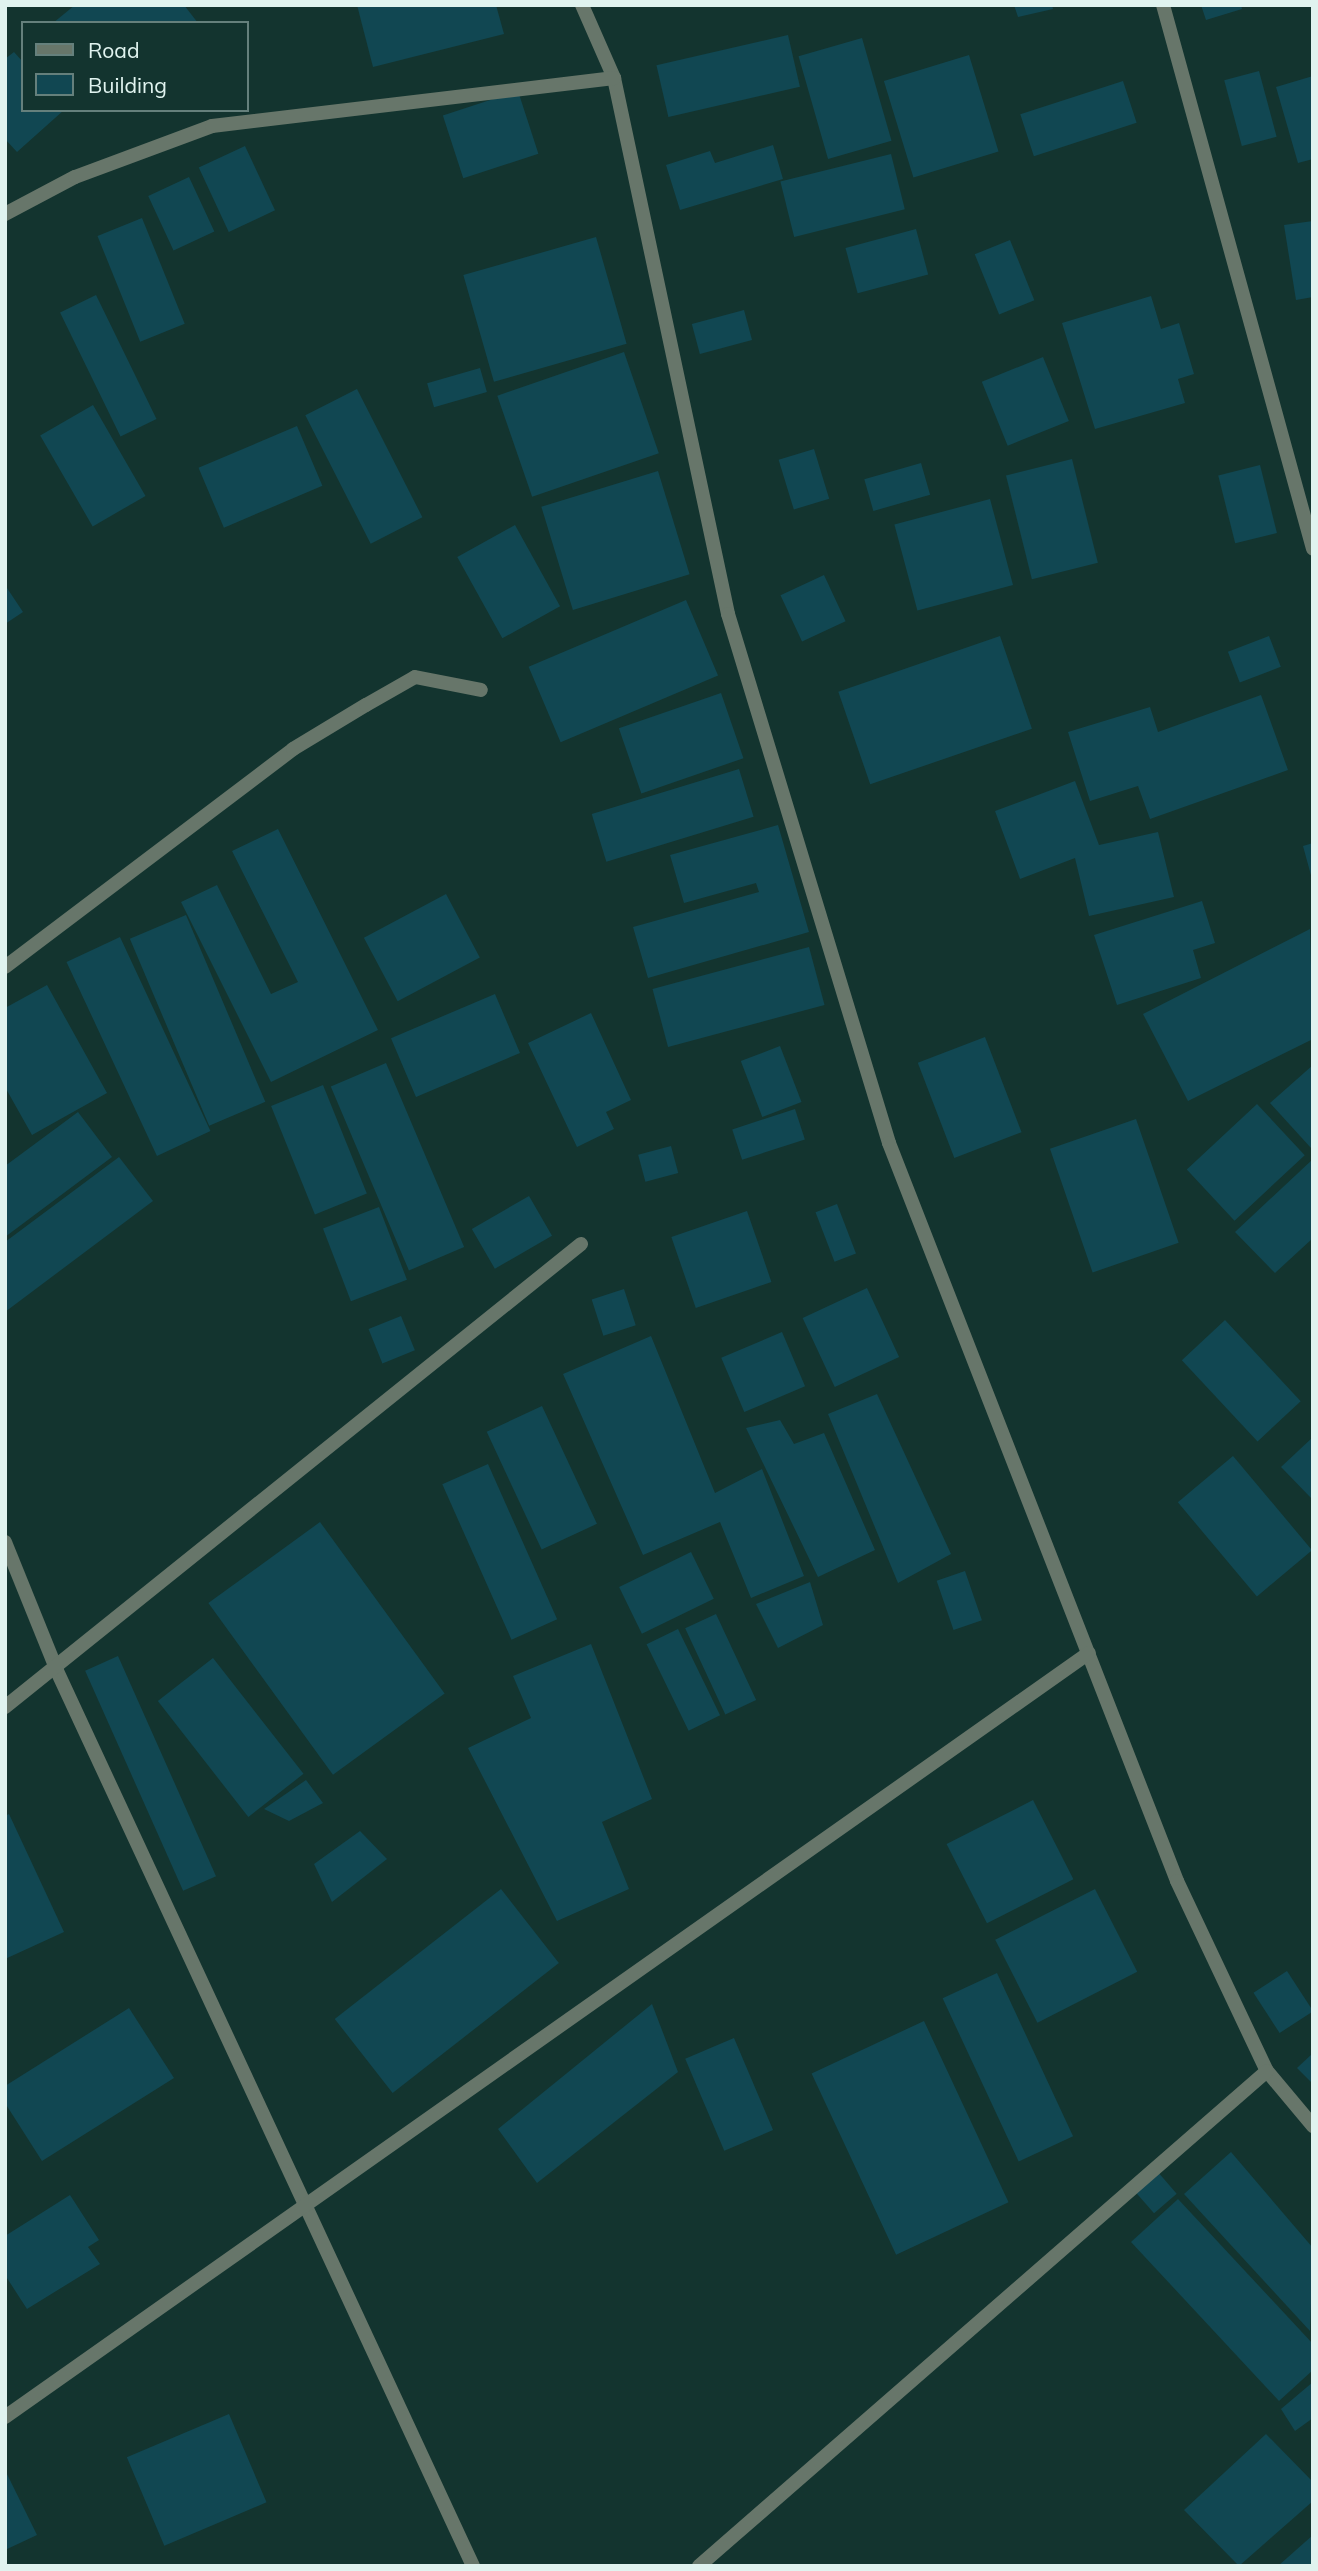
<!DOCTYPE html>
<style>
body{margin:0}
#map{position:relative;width:1318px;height:2571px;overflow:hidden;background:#13342f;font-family:Mulish,sans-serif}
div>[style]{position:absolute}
.building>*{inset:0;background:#114752;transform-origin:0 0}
.street>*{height:14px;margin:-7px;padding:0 7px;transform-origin:7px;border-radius:7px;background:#67766a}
span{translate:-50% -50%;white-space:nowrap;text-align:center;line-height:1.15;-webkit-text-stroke:7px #13342f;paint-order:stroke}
.frame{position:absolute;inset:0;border:7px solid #e0f3ef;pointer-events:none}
.legend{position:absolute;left:21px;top:21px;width:228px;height:91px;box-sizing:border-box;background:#13342f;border:2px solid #65807c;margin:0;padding:9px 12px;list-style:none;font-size:21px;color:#e0f3ef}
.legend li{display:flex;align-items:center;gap:14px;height:35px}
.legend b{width:35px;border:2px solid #65807c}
</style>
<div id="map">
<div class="building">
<i style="clip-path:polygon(75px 5px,184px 5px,198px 23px,53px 23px)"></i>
<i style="clip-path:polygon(357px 5px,496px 5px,504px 34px,373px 67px)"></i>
<i style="clip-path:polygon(1014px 5px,1052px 5px,1053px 9px,1018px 17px)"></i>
<i style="clip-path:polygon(1201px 5px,1241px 5px,1242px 9px,1206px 20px)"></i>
<i style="left:788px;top:35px;width:53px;height:135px;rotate:77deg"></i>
<i style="left:862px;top:38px;width:107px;height:66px;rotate:74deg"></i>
<i style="clip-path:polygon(14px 52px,23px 62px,23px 110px,64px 110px,17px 152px,5px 139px,5px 59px)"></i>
<i style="left:969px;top:55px;width:101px;height:89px;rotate:73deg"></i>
<i style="left:1259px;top:71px;width:68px;height:36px;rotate:75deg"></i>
<i style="clip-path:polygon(1313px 76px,1313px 159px,1298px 163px,1276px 87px)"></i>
<i style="left:1123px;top:81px;width:44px;height:108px;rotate:72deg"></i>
<i style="left:518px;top:91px;width:66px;height:79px;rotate:72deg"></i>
<i style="clip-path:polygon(773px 145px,783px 179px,680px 210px,666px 165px,710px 151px,715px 163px)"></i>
<i style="left:245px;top:146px;width:71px;height:51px;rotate:65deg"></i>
<i style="left:891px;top:154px;width:57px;height:114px;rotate:76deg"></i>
<i style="left:189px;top:177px;width:60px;height:45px;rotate:65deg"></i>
<i style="left:142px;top:218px;width:114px;height:48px;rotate:68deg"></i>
<i style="clip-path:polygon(1313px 221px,1313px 297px,1296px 300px,1284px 225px)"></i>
<i style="left:916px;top:229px;width:47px;height:73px;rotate:75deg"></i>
<i style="left:596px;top:237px;width:111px;height:138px;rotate:74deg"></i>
<i style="left:1010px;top:240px;width:65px;height:38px;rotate:68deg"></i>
<i style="left:96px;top:295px;width:138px;height:40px;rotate:64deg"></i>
<i style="clip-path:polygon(1151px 296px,1161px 329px,1179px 323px,1194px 374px,1178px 379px,1185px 403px,1095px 429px,1062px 323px)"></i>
<i style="left:744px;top:310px;width:31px;height:54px;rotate:75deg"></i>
<i style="left:624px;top:352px;width:107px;height:134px;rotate:71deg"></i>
<i style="left:1043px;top:357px;width:69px;height:66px;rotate:68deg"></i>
<i style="left:480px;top:368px;width:25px;height:55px;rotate:74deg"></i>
<i style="left:357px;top:389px;width:144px;height:58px;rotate:63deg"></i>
<i style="left:93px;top:405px;width:105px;height:61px;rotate:60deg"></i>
<i style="left:297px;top:426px;width:65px;height:107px;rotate:67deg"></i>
<i style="left:814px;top:449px;width:52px;height:37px;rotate:73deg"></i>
<i style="left:1072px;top:459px;width:107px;height:68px;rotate:76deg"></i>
<i style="left:921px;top:463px;width:33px;height:59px;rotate:74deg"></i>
<i style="left:1260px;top:465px;width:70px;height:43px;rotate:76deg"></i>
<i style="left:658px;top:471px;width:108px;height:122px;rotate:73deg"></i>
<i style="left:990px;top:499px;width:89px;height:99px;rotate:75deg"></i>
<i style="left:515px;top:525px;width:93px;height:66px;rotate:61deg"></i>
<i style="left:824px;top:575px;width:51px;height:48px;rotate:65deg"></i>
<i style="clip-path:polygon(5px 585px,23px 612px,5px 624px)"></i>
<i style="left:686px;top:600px;width:82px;height:171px;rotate:67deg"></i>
<i style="left:1000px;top:636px;width:98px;height:171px;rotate:71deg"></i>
<i style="left:1269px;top:636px;width:33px;height:44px;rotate:69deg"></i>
<i style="left:721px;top:693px;width:69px;height:108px;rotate:71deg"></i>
<i style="clip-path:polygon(1261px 695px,1288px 770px,1150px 819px,1138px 786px,1090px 801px,1068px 732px,1150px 707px,1158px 732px)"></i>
<i style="left:739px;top:769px;width:50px;height:154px;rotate:73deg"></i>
<i style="clip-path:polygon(1075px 781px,1099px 845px,1158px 832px,1174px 897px,1089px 916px,1075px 858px,1020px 879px,995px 811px)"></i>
<i style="clip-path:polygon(778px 825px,809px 932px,648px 978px,633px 927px,759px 892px,756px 883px,684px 903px,670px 855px)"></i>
<i style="clip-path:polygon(278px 829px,378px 1030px,271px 1082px,181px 902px,217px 885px,271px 994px,298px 982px,232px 851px)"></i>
<i style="clip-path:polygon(1313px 843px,1313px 879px,1312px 879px,1303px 846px)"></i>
<i style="left:446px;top:894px;width:72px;height:93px;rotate:62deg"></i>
<i style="clip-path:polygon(1202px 901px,1215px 943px,1193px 950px,1201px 978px,1117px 1005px,1094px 935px)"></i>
<i style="left:186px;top:915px;width:203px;height:61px;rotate:67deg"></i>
<i style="clip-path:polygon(1310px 929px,1313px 1039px,1188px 1101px,1143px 1014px)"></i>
<i style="left:120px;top:937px;width:214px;height:59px;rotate:65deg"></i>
<i style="left:809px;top:947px;width:60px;height:162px;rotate:75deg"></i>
<i style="clip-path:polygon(47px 985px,107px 1093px,32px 1135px,5px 1087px,5px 1008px)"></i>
<i style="left:495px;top:994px;width:64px;height:113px;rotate:67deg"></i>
<i style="clip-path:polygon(591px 1013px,631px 1100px,606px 1112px,614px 1129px,577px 1147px,528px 1043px)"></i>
<i style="left:985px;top:1037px;width:102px;height:72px;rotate:69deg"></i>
<i style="left:780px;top:1046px;width:60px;height:42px;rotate:69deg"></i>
<i style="left:386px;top:1063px;width:200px;height:60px;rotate:67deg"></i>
<i style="clip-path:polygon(1313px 1065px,1313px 1146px,1311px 1148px,1270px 1103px)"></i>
<i style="left:323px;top:1085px;width:117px;height:56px;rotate:68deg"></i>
<i style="left:1257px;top:1104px;width:70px;height:96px;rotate:47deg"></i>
<i style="left:795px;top:1109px;width:32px;height:66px;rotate:72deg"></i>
<i style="clip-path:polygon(78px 1112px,112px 1157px,5px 1237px,5px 1166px)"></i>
<i style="left:1136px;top:1119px;width:131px;height:91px;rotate:71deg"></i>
<i style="left:671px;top:1146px;width:28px;height:34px;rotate:75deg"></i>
<i style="clip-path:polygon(119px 1157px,153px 1201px,5px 1312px,5px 1242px)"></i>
<i style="clip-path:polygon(1313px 1159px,1313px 1238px,1275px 1273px,1235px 1232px)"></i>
<i style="left:529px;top:1196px;width:46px;height:66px;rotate:60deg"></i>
<i style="left:837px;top:1204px;width:53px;height:23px;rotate:69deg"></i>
<i style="left:379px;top:1207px;width:78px;height:60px;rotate:69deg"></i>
<i style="left:747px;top:1211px;width:75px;height:80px;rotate:71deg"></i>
<i style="left:867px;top:1288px;width:76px;height:71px;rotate:65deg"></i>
<i style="left:624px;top:1289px;width:38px;height:34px;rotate:72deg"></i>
<i style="left:401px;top:1316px;width:37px;height:35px;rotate:68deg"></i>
<i style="left:1225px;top:1320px;width:111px;height:59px;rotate:47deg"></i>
<i style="left:782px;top:1332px;width:59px;height:66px;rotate:67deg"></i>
<i style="clip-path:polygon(651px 1336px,715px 1493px,762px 1469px,804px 1576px,751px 1598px,720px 1522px,643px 1555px,563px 1374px)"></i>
<i style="clip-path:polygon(877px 1394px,951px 1554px,898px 1583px,828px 1414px)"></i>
<i style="left:542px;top:1406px;width:130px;height:61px;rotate:65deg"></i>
<i style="clip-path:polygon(780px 1420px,794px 1444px,824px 1433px,875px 1550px,818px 1577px,746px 1428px)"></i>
<i style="clip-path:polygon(1313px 1437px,1313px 1500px,1281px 1467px)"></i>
<i style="left:1233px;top:1456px;width:123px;height:72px;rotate:50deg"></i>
<i style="left:488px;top:1464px;width:170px;height:50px;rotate:66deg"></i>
<i style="left:320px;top:1522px;width:212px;height:138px;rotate:54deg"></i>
<i style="left:691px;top:1552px;width:52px;height:80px;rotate:64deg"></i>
<i style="left:965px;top:1571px;width:52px;height:30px;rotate:71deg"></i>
<i style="clip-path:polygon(810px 1582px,823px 1625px,778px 1648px,756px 1604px)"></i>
<i style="left:716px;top:1614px;width:95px;height:34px;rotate:65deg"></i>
<i style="left:678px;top:1629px;width:96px;height:35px;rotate:64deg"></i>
<i style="clip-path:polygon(591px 1644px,652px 1799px,602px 1822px,629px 1889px,557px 1921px,468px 1748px,531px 1718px,513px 1676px)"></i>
<i style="left:118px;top:1656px;width:241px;height:36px;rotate:66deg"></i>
<i style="left:213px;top:1658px;width:147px;height:70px;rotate:52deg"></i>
<i style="clip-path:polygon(306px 1780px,323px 1803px,289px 1821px,264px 1809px)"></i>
<i style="left:1033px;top:1800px;width:89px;height:97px;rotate:63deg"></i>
<i style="clip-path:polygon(9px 1814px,64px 1932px,5px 1959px,5px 1816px)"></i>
<i style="clip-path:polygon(360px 1831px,387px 1859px,332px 1902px,314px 1864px)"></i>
<i style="left:501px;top:1889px;width:94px;height:211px;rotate:52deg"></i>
<i style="left:1095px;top:1889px;width:93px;height:112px;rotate:63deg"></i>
<i style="left:1287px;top:1971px;width:48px;height:40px;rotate:57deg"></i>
<i style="left:997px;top:1973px;width:180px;height:60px;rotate:65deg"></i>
<i style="clip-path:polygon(652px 2004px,678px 2072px,537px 2183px,498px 2129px)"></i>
<i style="clip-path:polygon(129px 2008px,174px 2078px,42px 2161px,5px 2103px,5px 2086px)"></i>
<i style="left:924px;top:2021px;width:200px;height:124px;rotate:65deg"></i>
<i style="left:734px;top:2038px;width:100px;height:53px;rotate:67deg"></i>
<i style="clip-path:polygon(1313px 2053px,1313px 2084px,1297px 2068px)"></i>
<i style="clip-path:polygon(1231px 2152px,1313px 2248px,1310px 2331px,1184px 2194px)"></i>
<i style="left:1157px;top:2171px;width:30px;height:30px;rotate:49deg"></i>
<i style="clip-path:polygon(70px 2195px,99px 2240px,88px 2247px,100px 2264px,27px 2309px,5px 2275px,5px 2236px)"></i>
<i style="clip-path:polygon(1178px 2199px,1313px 2344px,1313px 2370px,1279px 2401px,1131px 2242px)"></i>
<i style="clip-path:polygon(1313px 2382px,1313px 2418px,1295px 2431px,1281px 2409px)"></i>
<i style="left:229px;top:2414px;width:96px;height:111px;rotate:67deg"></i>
<i style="clip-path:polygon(1266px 2434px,1313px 2482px,1313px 2501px,1239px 2566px,1184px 2510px)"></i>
<i style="clip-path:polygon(5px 2470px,37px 2535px,5px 2550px)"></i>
<i style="clip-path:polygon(1313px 2535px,1313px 2566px,1278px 2566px)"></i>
</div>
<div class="street">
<i style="left:582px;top:5px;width:80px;rotate:66.3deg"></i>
<i style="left:614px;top:78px;width:548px;rotate:77.99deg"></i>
<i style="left:728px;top:614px;width:553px;rotate:73.07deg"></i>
<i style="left:889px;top:1143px;width:792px;rotate:68.68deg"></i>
<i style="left:1177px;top:1881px;width:210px;rotate:64.7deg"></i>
<i style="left:1267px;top:2071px;width:72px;rotate:50.1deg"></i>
<i style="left:1163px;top:5px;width:564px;rotate:74.58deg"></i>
<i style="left:5px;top:214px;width:79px;rotate:-27.9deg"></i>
<i style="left:75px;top:177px;width:146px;rotate:-20.4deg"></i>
<i style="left:212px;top:126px;width:405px;rotate:-6.8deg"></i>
<i style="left:5px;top:967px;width:361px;rotate:-37.1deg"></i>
<i style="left:293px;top:749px;width:85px;rotate:-31.1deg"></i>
<i style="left:366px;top:705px;width:56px;rotate:-29.7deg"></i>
<i style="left:415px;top:677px;width:67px;rotate:11.1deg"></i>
<i style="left:5px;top:1542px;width:139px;rotate:68deg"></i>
<i style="left:57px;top:1671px;width:987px;rotate:65.07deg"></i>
<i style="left:5px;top:1707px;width:739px;rotate:-38.79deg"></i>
<i style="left:5px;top:2417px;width:1326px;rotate:-35.18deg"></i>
<i style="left:699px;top:2566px;width:753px;rotate:-41.07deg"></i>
</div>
<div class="frame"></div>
<ul class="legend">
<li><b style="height:9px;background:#67766a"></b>Road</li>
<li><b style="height:19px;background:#114752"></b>Building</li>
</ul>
</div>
